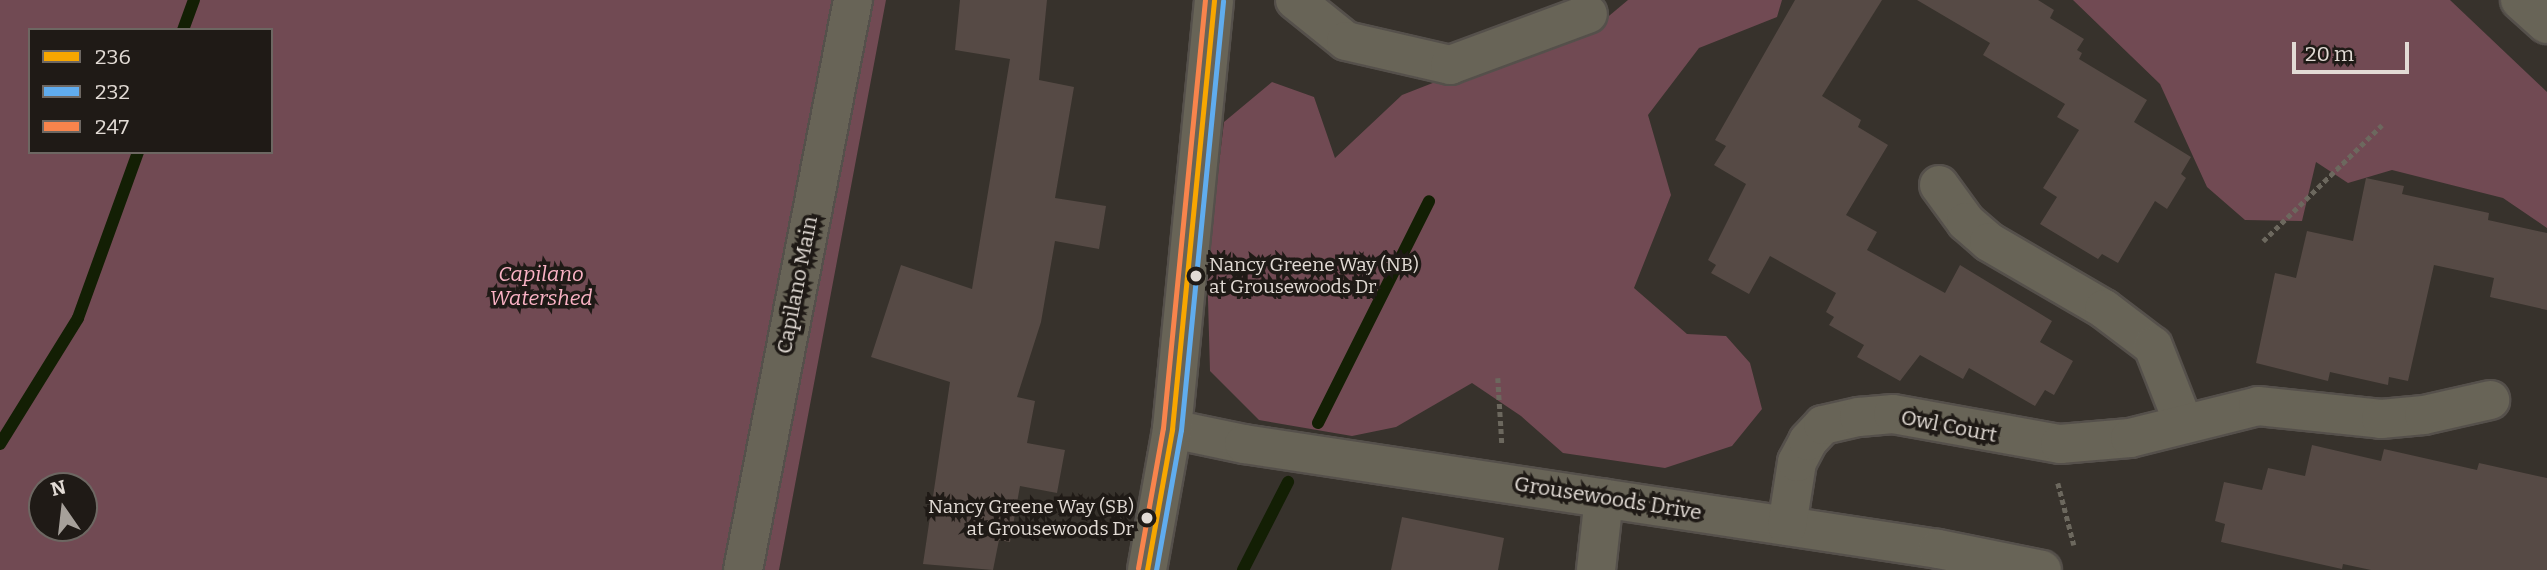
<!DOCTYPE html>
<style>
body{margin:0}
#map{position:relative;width:2547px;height:570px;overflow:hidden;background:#37322c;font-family:Bitter,serif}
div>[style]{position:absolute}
.green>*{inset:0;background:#714a53}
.stream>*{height:12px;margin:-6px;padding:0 6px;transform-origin:6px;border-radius:6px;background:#131f04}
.building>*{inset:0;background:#564a45}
.path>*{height:4.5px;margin-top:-2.25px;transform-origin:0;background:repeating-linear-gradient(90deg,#6c685e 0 5px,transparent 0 8.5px)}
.roads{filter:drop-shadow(2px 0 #55504b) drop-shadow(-2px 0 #55504b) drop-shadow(0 2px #55504b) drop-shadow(0 -2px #55504b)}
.minor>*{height:38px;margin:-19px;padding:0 19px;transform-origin:19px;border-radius:19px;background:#686457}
.bus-1>*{height:5px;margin:-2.5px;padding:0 2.5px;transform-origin:2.5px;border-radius:2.5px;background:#f7a600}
.bus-2>*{height:5px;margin:-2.5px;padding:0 2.5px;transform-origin:2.5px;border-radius:2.5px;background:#60acee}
.bus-3>*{height:5px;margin:-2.5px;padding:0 2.5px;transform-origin:2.5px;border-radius:2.5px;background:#f8844c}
.dots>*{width:19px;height:19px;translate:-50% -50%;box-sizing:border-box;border:4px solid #1f1a16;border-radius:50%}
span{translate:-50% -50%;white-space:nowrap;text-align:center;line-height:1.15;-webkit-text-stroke:7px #1f1a16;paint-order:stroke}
.bus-label{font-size:19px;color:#e2dbd5}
.left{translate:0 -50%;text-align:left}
.right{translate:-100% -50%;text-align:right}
.park-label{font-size:21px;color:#fbb3c5;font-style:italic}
.street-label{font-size:21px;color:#e2dbd5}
.legend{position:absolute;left:28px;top:28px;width:245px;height:126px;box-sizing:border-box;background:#1f1a16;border:2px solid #6d6762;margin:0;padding:9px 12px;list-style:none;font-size:21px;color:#e2dbd5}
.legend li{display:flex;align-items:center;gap:14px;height:35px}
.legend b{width:35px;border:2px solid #6d6762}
.north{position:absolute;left:28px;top:472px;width:70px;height:70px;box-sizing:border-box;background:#1f1a16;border:2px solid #6d6762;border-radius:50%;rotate:346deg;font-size:19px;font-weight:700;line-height:28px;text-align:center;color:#e2dbd5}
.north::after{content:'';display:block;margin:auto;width:24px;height:32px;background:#a6a09a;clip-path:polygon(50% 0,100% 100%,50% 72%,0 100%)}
.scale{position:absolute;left:2292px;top:42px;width:117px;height:32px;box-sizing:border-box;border:4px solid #e2dbd5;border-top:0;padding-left:9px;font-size:21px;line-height:24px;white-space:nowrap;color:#e2dbd5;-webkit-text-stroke:5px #1f1a16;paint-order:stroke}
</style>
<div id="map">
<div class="green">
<i style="clip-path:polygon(evenodd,0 0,886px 0,779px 570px,0 570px,0 0,30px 30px,271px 30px,271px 152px,30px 152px,30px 30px,0 0,42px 486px,84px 486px,84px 528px,42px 528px,42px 486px)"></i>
<i style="clip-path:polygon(1628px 0,1782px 0,1777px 17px,1699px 48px,1648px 115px,1671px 195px,1634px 288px,1687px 334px,1726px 336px,1750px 363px,1762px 409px,1732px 446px,1665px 468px,1563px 453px,1521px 416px,1472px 383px,1396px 427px,1352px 436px,1259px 420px,1210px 371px,1207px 264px,1224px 122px,1272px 82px,1314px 97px,1335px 158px,1402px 95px,1489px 61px,1585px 36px)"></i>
<i style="clip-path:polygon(2073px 0,2450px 0,2547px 92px,2547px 228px,2503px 198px,2392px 170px,2348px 183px,2316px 162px,2302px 221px,2245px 220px,2207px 187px,2160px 84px)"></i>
</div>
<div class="stream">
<i style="left:183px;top:30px;width:32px;rotate:-70deg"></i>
<i style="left:1318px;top:423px;width:248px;rotate:-63.4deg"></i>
<i style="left:0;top:444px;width:148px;rotate:-58.2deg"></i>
<i style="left:78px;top:318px;width:177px;rotate:-70.1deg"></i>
<i style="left:1243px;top:570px;width:99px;rotate:-62.9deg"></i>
</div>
<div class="building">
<i style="clip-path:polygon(960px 0,1047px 0,1039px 80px,1074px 87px,1055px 198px,1106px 206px,1099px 249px,1055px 241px,1041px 322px,1017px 397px,1035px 401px,1027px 443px,1065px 450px,1057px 493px,1020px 486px,1010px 542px,999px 540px,993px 570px,923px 564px,950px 382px,871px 357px,901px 265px,972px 289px,1010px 59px,955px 50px)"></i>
<i style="clip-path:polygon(1795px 0,1882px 0,1822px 96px,1861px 120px,1858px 127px,1888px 145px,1846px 215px,1877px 232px,1867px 250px,1945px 293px,1960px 265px,2052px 321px,2040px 342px,2073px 361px,2054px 395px,2045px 390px,2035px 406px,1969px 368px,1963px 379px,1920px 355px,1900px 381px,1857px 357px,1864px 345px,1829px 325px,1834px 317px,1826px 312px,1836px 293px,1770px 256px,1749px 294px,1711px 273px,1716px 265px,1708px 260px,1746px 184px,1714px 165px,1726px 146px,1715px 140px)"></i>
<i style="clip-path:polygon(1917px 0,2038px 0,2054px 10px,2050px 18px,2084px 39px,2077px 50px,2082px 53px,2079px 59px,2147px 100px,2134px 122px,2191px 157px,2181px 174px,2186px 178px,2167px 209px,2155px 201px,2118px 263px,2102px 254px,2098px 259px,2040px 224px,2057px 197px,2043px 188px,2079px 130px,2057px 117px,2065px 104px,1983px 55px,1990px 43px)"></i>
<i style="clip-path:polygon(2366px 178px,2404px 186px,2402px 194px,2489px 213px,2488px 220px,2547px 233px,2547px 310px,2490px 297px,2494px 278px,2434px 265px,2408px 381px,2389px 377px,2388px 385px,2330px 372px,2328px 381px,2256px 363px,2275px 273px,2296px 278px,2307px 231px,2353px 241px)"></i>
<i style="clip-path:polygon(2312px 445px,2381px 461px,2384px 449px,2477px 470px,2479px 463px,2547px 478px,2547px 570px,2371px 570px,2343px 564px,2342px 569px,2221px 542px,2225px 524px,2215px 521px,2224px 482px,2262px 490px,2268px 468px,2305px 476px)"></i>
<i style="clip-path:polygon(1402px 517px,1504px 538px,1498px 570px,1391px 570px)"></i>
</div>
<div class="path">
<i style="left:2263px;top:241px;width:166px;rotate:-44.3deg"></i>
<i style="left:1498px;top:378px;width:65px;rotate:86.5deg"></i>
<i style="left:2058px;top:483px;width:64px;rotate:75.5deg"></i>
</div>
<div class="roads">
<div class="minor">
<i style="left:1295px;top:0;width:65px;rotate:38.8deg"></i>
<i style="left:1346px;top:41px;width:107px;rotate:13deg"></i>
<i style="left:1450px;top:65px;width:147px;rotate:-20.3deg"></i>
<i style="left:2520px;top:0;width:36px;rotate:42deg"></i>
<i style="left:1939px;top:185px;width:46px;rotate:53.9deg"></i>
<i style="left:1966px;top:222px;width:30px;rotate:41deg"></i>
<i style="left:1989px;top:242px;width:133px;rotate:30.2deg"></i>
<i style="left:2104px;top:309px;width:61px;rotate:37.1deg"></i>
<i style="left:2153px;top:346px;width:82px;rotate:68.5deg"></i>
<i style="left:1172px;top:429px;width:74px;rotate:11.8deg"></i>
<i style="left:1244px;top:444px;width:702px;rotate:8.6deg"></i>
<i style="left:1938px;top:549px;width:106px;rotate:11.4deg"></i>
<i style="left:1787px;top:526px;width:65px;rotate:-81.1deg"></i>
<i style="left:1797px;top:462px;width:24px;rotate:-62deg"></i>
<i style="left:1808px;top:441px;width:22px;rotate:-47deg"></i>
<i style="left:1823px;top:425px;width:37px;rotate:-13deg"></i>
<i style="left:1859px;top:417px;width:34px;rotate:-5deg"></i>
<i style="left:1893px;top:414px;width:170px;rotate:10.2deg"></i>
<i style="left:2060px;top:444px;width:70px;rotate:-4.9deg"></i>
<i style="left:2130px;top:438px;width:132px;rotate:-14deg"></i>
<i style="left:2258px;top:406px;width:124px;rotate:6deg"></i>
<i style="left:2381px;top:419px;width:43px;rotate:-5.3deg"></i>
<i style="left:2424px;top:415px;width:68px;rotate:-12.8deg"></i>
<i style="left:743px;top:570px;width:581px;rotate:-79.08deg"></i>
<i style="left:1147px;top:570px;width:143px;rotate:-79.9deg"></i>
<i style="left:1172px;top:429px;width:431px;rotate:-84.4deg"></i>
<i style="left:1596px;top:570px;width:72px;rotate:-83.7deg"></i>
</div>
</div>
<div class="bus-1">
<i style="left:1147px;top:570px;width:143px;rotate:-79.9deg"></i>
<i style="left:1172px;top:429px;width:431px;rotate:-84.4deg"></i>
</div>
<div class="bus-2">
<i style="left:1156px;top:570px;width:142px;rotate:-79.9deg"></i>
<i style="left:1181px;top:430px;width:431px;rotate:-84.4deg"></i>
</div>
<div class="bus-3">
<i style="left:1138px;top:568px;width:142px;rotate:-79.9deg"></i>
<i style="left:1163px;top:428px;width:430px;rotate:-84.4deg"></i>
</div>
<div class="dots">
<i style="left:1196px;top:276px;background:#e2dbd5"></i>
<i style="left:1147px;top:518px;background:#e2dbd5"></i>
</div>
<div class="bus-label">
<span class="left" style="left:1209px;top:276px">Nancy Greene Way (NB)<br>at Grousewoods Dr</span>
<span class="right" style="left:1134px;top:518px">Nancy Greene Way (SB)<br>at Grousewoods Dr</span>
</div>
<div class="park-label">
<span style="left:541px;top:286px">Capilano<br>Watershed</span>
</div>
<div class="street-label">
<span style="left:797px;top:285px;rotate:-79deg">Capilano Main</span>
<span style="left:1949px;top:426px;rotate:11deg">Owl Court</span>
<span style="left:1608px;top:498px;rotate:9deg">Grousewoods Drive</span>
</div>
<ul class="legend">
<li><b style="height:9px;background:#f7a600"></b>236</li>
<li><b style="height:9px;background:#60acee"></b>232</li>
<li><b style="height:9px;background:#f8844c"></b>247</li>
</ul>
<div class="north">N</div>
<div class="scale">20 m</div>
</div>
